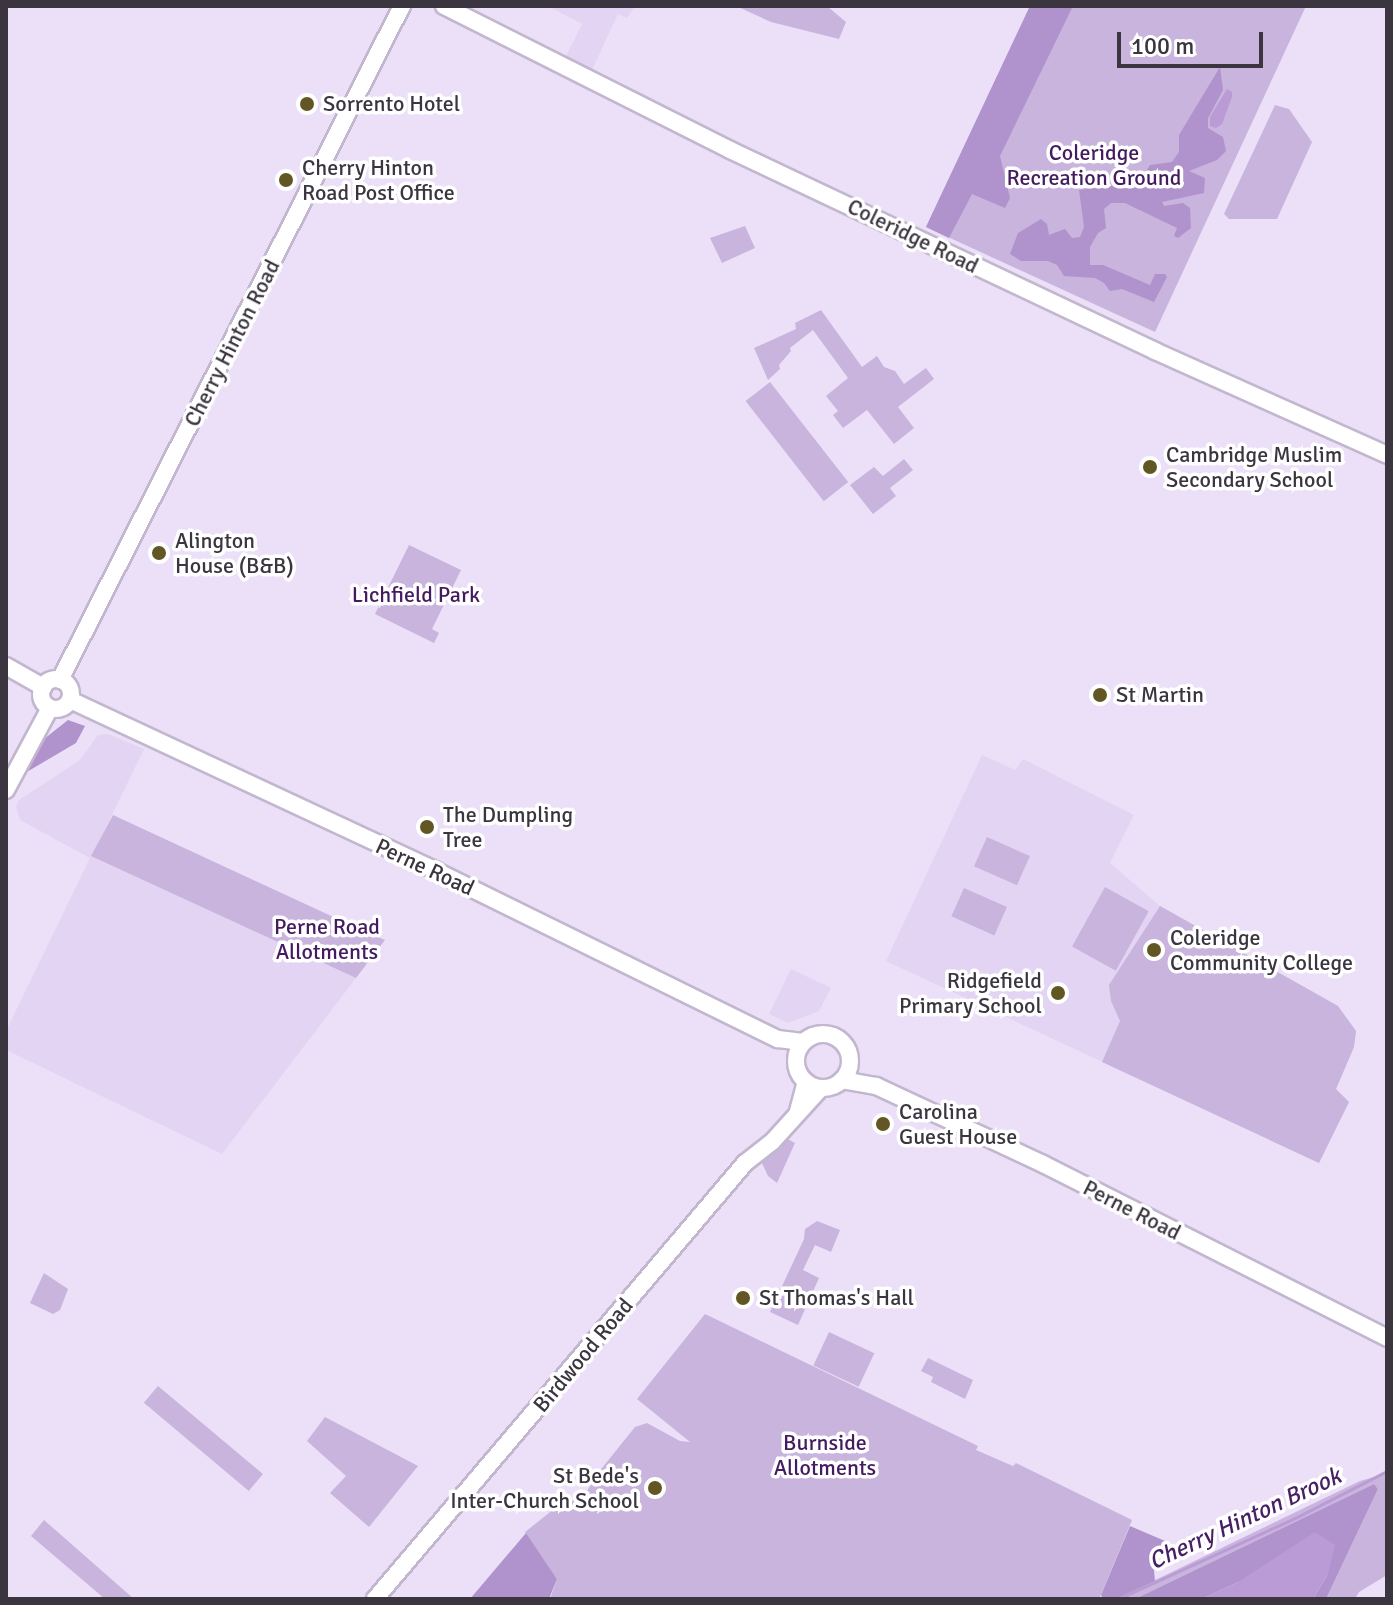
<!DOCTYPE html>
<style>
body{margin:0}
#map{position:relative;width:1393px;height:1605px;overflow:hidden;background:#ece0f8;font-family:Signika,sans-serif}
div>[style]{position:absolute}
.built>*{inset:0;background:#e4d4f3}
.green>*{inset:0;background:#c8b4dc;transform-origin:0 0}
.forest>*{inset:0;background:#b092cc}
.water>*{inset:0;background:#ba9bd6}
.stream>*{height:3px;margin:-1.5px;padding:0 1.5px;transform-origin:1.5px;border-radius:1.5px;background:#ba9bd6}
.roads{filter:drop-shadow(2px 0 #c2b7ce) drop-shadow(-2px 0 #c2b7ce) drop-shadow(0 2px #c2b7ce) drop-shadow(0 -2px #c2b7ce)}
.secondary>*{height:16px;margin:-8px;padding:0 8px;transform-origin:8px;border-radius:8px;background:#fff}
.primary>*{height:16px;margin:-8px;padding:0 8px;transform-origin:8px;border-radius:8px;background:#fff}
.primary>.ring{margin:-8px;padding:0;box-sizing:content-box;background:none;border:16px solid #fff;border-radius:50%}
.dots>*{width:22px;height:22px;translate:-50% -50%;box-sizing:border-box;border:4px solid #fff;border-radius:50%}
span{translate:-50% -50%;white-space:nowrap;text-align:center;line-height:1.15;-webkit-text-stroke:7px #fff;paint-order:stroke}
.poi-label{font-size:22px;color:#3a353f}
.left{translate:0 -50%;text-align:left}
.right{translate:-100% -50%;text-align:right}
.park-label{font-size:22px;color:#441b60}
.street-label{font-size:22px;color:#3a353f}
.water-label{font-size:24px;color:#471f64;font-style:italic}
.frame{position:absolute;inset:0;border:8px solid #3a353f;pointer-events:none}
.scale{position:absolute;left:1117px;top:32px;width:146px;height:36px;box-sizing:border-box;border:4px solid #3a353f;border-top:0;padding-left:10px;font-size:24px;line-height:28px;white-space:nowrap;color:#3a353f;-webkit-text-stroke:6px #fff;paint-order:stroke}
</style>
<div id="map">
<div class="built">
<i style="clip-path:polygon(548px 6px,635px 6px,627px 18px,618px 14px,592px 70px,565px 58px,582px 24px)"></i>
<i style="clip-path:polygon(108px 734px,144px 749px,92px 856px,356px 978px,222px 1154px,6px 1050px,6px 1031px,90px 858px,20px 820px,16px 807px,19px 800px,80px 760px,98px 735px)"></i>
<i style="clip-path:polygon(982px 755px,1015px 770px,1023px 759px,1134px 815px,1110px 863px,1160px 906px,1338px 1006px,1356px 1031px,1354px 1047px,1336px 1089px,1349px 1102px,1319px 1163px,886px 961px)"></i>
<i style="clip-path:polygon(791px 969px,831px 988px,819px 1011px,788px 1023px,769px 1014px)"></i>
</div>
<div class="green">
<i style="clip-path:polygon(736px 6px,827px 6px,846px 22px,839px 39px,771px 22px)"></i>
<i style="clip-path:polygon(1030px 6px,1306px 6px,1155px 332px,926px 227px)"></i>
<i style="clip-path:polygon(1275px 105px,1289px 109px,1312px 142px,1277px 219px,1229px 219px,1224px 214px)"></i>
<i style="clip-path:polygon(745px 226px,755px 248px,722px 263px,710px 238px)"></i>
<i style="clip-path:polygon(821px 310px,862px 367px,877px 356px,884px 367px,895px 371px,904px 384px,926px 368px,934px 379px,898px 407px,914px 428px,894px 444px,867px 410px,843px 428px,833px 415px,838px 411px,826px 396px,848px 378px,813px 330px,790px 348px,791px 351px,779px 365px,780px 369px,768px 380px,754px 348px,796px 329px,795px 323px)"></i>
<i style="left:770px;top:382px;width:127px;height:31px;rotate:52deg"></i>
<i style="clip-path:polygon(904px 459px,913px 470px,890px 488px,896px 496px,873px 514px,850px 485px,874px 467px,883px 476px)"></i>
<i style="clip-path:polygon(409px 545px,461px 570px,432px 629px,439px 633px,434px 643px,375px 614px)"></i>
<i style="clip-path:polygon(113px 815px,342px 921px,385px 940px,356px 978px,91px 856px)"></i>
<i style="left:987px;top:837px;width:47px;height:32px;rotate:24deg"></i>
<i style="left:1105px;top:887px;width:50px;height:68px;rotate:29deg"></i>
<i style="left:964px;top:888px;width:47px;height:31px;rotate:24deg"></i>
<i style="clip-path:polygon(1160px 906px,1338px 1006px,1356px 1031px,1354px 1047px,1336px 1089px,1349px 1102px,1319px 1163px,1102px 1062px,1120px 1021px,1111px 1001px,1109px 985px)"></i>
<i style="clip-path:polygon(784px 1137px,795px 1143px,777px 1183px,768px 1176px,761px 1161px)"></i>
<i style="clip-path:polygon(817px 1221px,840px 1230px,831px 1252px,815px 1245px,803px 1270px,819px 1278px,798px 1325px,770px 1312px,804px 1239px,805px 1229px)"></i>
<i style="clip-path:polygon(44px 1273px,68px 1289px,60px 1310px,53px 1314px,30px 1303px)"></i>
<i style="clip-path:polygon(705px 1314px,978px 1446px,976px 1450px,1013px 1466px,1016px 1463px,1132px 1520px,1100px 1597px,550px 1599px,557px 1579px,525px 1532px,554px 1509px,584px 1496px,598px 1473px,635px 1427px,647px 1423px,680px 1441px,690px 1442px,637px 1399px)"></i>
<i style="left:829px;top:1332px;width:50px;height:37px;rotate:25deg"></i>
<i style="clip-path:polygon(928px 1358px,973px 1380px,965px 1399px,931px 1382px,933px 1377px,921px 1371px)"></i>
<i style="left:158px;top:1386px;width:137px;height:22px;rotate:40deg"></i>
<i style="clip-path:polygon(325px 1417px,418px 1466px,369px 1527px,330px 1493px,346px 1476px,307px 1441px)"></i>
<i style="clip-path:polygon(1385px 1474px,1387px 1575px,1359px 1592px,1355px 1599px,1326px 1599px,1378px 1489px,1374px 1484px,1135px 1599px,1116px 1599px,1360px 1481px)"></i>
<i style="clip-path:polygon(44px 1520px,134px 1599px,105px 1599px,31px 1536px)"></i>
</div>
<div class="forest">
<i style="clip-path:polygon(1030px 6px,1073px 6px,1000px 156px,1010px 198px,1005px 208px,972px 194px,949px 238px,926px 227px)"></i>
<i style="clip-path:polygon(1220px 67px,1223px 90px,1208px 118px,1208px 128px,1223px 137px,1226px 151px,1217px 160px,1189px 171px,1205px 178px,1204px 193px,1162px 202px,1164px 206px,1183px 203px,1190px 208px,1191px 228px,1178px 238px,1174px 236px,1177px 228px,1125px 203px,1111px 203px,1104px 209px,1106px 228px,1098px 233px,1090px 247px,1090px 265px,1103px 265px,1150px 285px,1155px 274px,1165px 274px,1167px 277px,1154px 302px,1122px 289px,1110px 291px,1104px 283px,1095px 278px,1064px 276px,1057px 265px,1048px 261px,1021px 261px,1010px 254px,1018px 233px,1041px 219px,1047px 224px,1049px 235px,1065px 229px,1072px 238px,1080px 237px,1084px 227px,1079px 190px,1140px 182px,1150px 165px,1172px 162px,1179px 152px,1179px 135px)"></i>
<i style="clip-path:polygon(68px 720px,85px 726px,76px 743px,25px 773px,44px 739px)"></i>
<i style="clip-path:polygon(1374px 1484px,1378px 1489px,1326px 1599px,1313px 1599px,1328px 1574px,1238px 1582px,1202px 1599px,1135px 1599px)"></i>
<i style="clip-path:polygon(1130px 1526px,1165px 1541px,1154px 1571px,1155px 1581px,1116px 1599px,1103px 1599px,1101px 1595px)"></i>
<i style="clip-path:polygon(526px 1533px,557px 1579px,549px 1599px,470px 1599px)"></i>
</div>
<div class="water">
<i style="clip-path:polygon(1227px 89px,1232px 92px,1232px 97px,1222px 124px,1216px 128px,1210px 126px,1210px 117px)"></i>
<i style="clip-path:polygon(1315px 1532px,1335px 1545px,1328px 1574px,1313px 1599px,1202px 1599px,1238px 1582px)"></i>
</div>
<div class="stream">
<i style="left:1118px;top:1599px;width:199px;rotate:-24.6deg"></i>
<i style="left:1299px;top:1516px;width:99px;rotate:-27.1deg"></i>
</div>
<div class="roads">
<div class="secondary">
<i style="left:444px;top:6px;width:320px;rotate:26.7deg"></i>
<i style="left:730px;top:150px;width:470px;rotate:25.3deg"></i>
<i style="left:1155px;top:351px;width:254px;rotate:24.1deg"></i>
<i style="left:60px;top:680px;width:756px;rotate:-63.1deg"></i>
<i style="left:6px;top:790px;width:93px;rotate:-61.8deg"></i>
<i style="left:798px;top:1111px;width:30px;rotate:-75deg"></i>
<i style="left:375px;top:1599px;width:572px;rotate:-49.68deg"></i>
<i style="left:745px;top:1163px;width:34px;rotate:-38deg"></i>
<i style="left:772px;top:1142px;width:73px;rotate:-47.8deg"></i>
</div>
<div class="primary">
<i style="left:6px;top:666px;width:43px;rotate:29.6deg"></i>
<i class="ring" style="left:41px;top:679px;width:14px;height:14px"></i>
<i style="left:70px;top:700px;width:404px;rotate:25deg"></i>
<i style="left:436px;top:871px;width:381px;rotate:26.2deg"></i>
<i style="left:778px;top:1039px;width:25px;rotate:7deg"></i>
<i class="ring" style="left:796px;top:1034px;width:38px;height:38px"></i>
<i style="left:842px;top:1080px;width:35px;rotate:10deg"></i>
<i style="left:876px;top:1086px;width:184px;rotate:25deg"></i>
<i style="left:1043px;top:1164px;width:386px;rotate:26.8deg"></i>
</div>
</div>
<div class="dots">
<i style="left:307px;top:104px;background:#625724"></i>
<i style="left:286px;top:180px;background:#625724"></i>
<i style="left:1150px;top:467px;background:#625724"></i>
<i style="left:159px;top:553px;background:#625724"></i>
<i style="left:1100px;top:695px;background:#625724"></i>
<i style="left:427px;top:827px;background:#625724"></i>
<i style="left:1154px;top:950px;background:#625724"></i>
<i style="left:1058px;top:993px;background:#625724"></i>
<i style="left:883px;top:1124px;background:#625724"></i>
<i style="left:743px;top:1298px;background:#625724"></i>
<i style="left:655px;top:1488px;background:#625724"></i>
</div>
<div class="poi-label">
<span class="left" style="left:323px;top:104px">Sorrento Hotel</span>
<span class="left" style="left:302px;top:180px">Cherry Hinton<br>Road Post Office</span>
<span class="left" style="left:1166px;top:467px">Cambridge Muslim<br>Secondary School</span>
<span class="left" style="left:175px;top:553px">Alington<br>House (B&amp;B)</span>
<span class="left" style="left:1116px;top:695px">St Martin</span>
<span class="left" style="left:443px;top:827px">The Dumpling<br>Tree</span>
<span class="left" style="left:1170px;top:950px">Coleridge<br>Community College</span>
<span class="right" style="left:1042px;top:993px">Ridgefield<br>Primary School</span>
<span class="left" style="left:899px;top:1124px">Carolina<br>Guest House</span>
<span class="left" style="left:759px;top:1298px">St Thomas's Hall</span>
<span class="right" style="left:639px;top:1488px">St Bede's<br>Inter-Church School</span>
</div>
<div class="park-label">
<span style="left:1094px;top:165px">Coleridge<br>Recreation Ground</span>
<span style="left:416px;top:595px">Lichfield Park</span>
<span style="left:327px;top:939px">Perne Road<br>Allotments</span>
<span style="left:825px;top:1455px">Burnside<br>Allotments</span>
</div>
<div class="street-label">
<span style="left:913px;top:236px;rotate:26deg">Coleridge Road</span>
<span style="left:232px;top:343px;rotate:-63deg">Cherry Hinton Road</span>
<span style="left:425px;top:867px;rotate:25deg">Perne Road</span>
<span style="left:1132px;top:1210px;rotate:27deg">Perne Road</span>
<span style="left:583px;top:1355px;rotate:-50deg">Birdwood Road</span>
</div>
<div class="water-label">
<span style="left:1245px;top:1519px;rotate:-25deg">Cherry Hinton Brook</span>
</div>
<div class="frame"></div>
<div class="scale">100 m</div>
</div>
